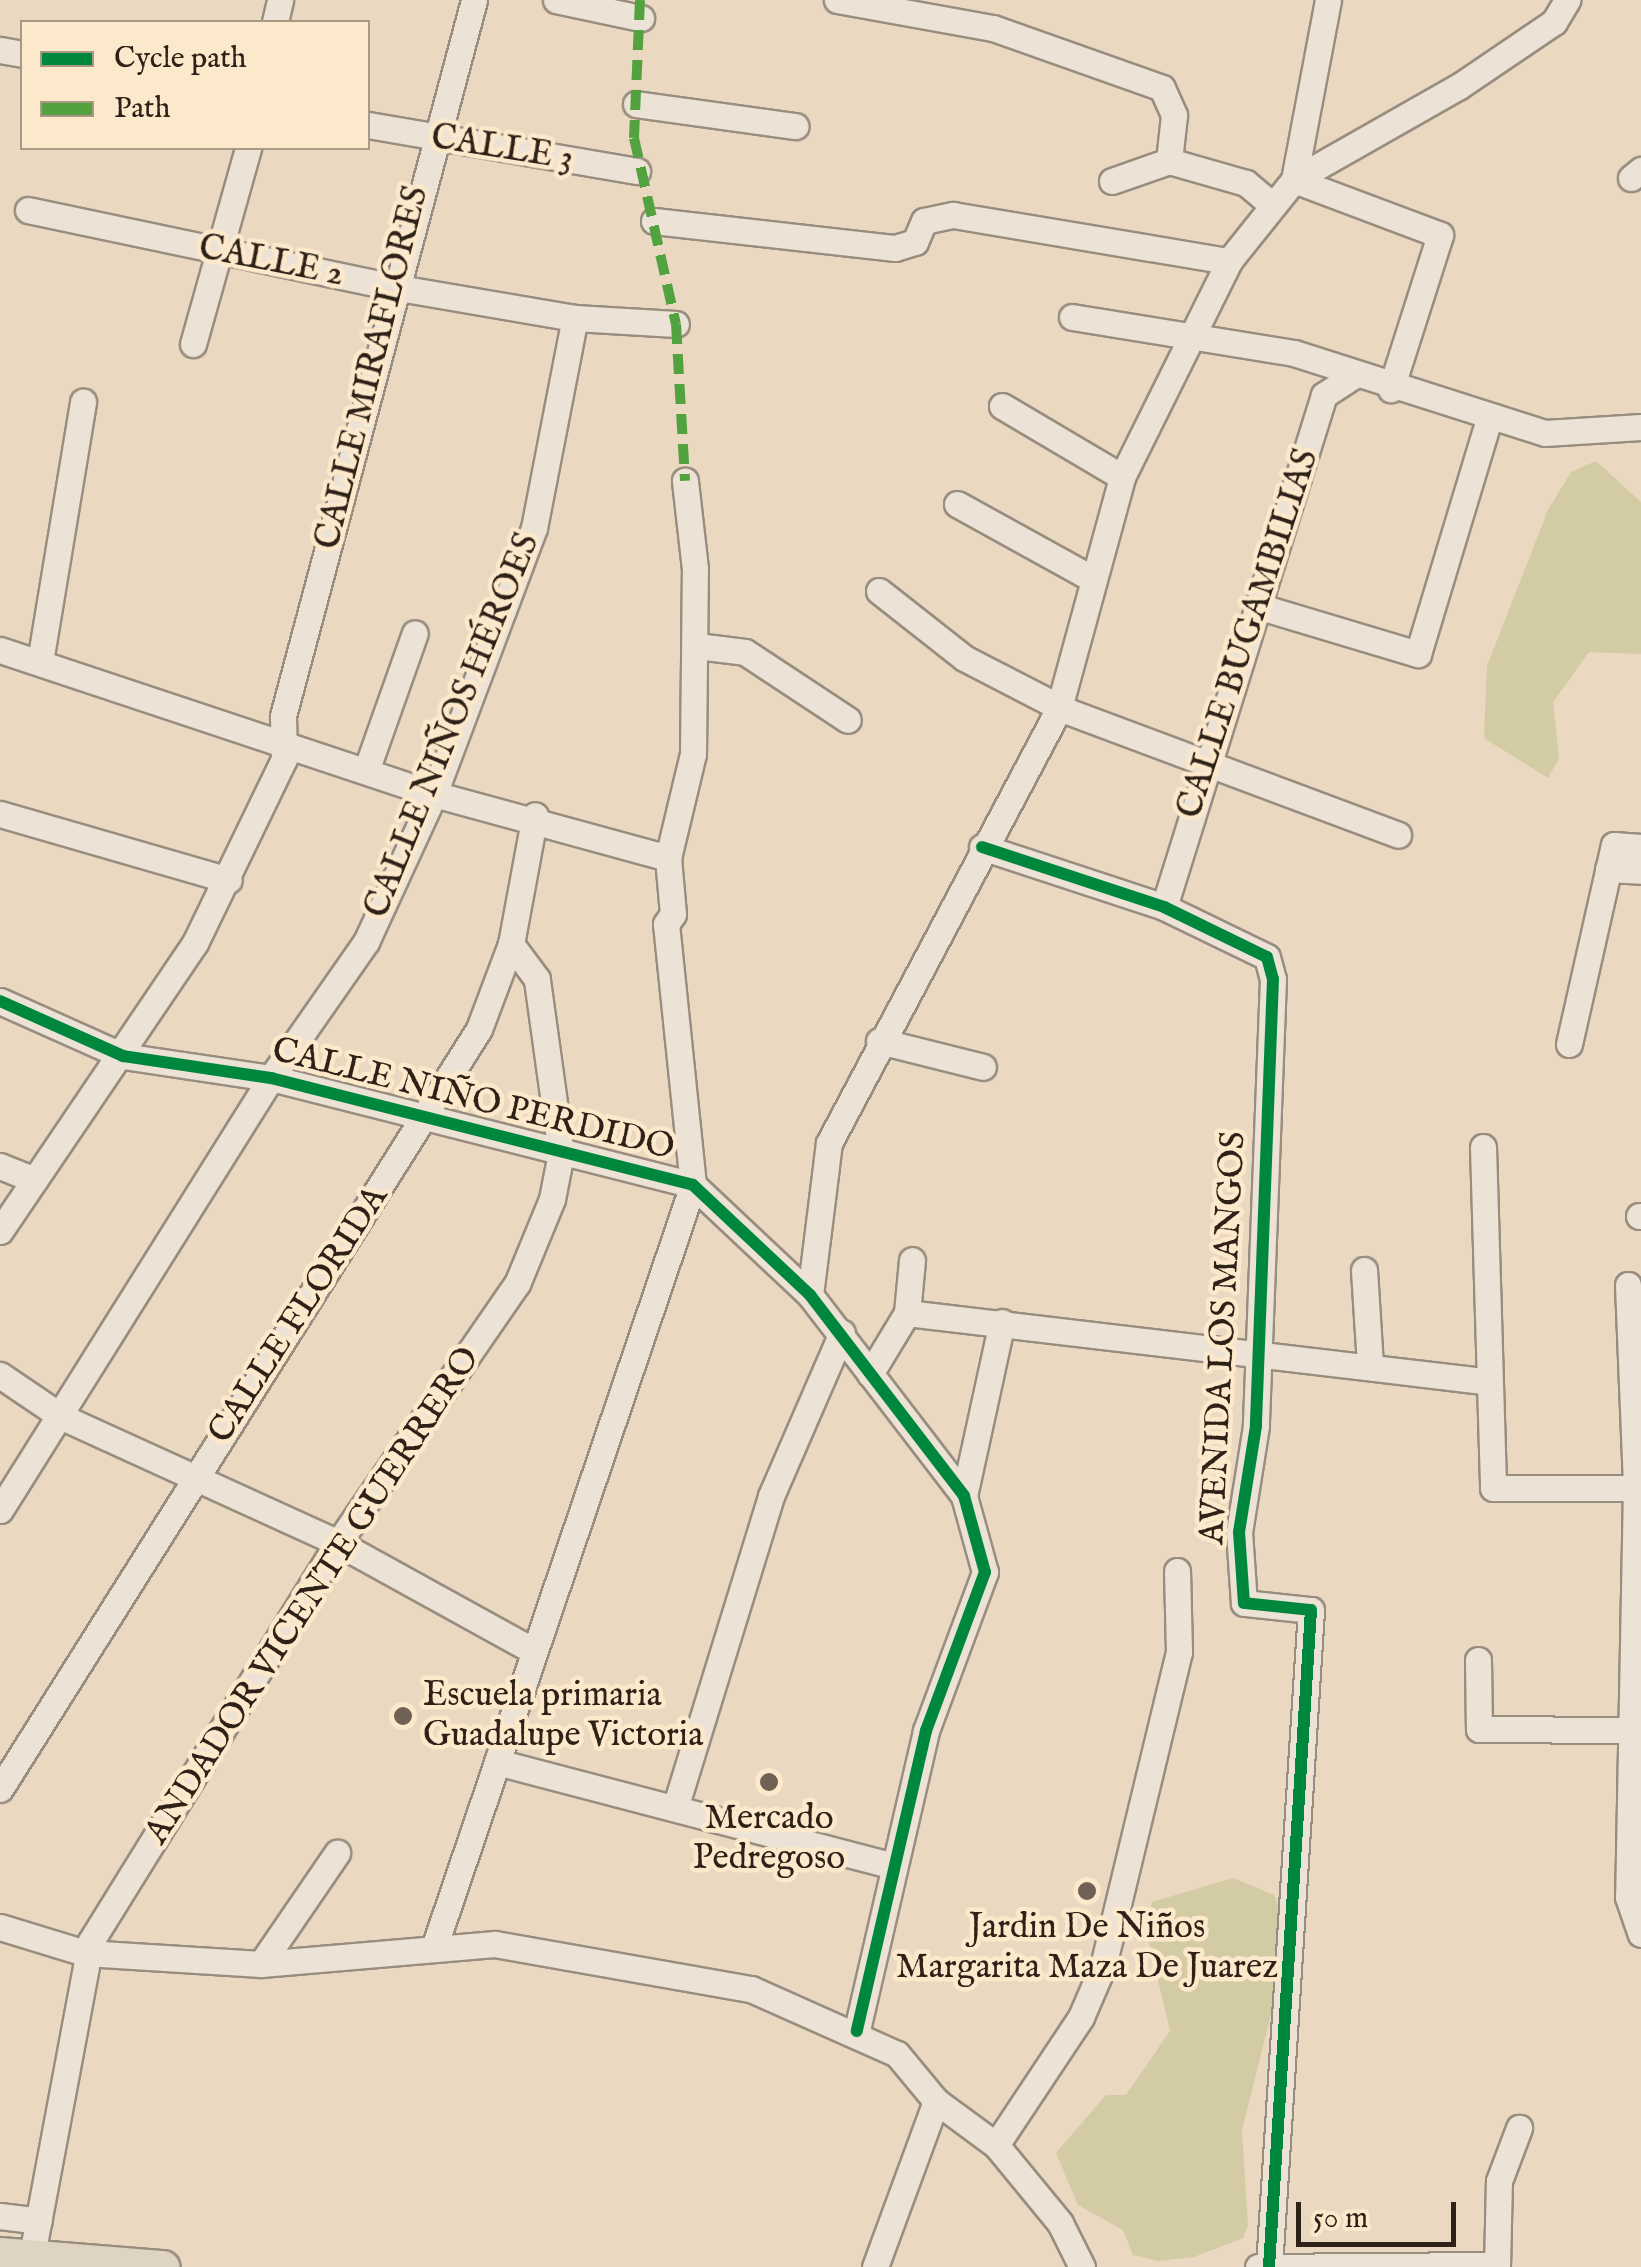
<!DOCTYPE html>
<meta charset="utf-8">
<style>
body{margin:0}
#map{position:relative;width:1641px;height:2267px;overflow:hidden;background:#ead8c0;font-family:"IM FELL English",serif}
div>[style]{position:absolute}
.green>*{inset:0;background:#d2cba3}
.roads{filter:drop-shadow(2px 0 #988d7f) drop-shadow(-2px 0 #988d7f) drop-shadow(0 2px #988d7f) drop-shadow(0 -2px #988d7f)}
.minor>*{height:25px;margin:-12.5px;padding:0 12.5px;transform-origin:12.5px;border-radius:12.5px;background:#ece3d6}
.major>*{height:32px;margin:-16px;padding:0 16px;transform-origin:16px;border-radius:16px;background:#dfd3c2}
.quiet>*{height:10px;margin-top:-5px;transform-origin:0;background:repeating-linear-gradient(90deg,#52a240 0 20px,transparent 0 30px)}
.cycleway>*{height:12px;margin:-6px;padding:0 6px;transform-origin:6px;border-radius:6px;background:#00873e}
.dots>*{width:28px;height:28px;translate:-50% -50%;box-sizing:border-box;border:5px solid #fce8ca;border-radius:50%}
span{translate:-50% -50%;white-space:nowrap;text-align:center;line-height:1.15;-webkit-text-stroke:9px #fce8ca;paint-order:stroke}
.street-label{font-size:35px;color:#2d2118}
.poi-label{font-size:35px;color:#2d2118}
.left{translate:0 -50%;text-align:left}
.legend{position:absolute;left:20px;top:20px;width:350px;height:130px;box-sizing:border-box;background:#fce8ca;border:2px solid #a99883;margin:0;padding:12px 18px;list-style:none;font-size:30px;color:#2d2118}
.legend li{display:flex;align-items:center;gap:20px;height:50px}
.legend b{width:50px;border:2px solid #a99883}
.scale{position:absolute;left:1296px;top:2202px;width:160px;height:45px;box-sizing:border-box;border:5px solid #2d2118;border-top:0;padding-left:12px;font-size:30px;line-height:35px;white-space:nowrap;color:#2d2118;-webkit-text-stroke:8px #fce8ca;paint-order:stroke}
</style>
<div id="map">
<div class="green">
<i style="clip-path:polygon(1596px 461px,1641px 502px,1641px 654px,1589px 652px,1553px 702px,1559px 758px,1548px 778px,1484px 738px,1487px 666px,1548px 510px,1571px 472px)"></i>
<i style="clip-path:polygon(1233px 1878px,1274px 1895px,1283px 1918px,1279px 1983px,1242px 2130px,1248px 2226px,1243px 2238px,1194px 2257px,1158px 2261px,1133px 2255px,1123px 2230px,1078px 2205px,1056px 2153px,1106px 2095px,1126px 2095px,1170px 2031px,1146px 1929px,1152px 1902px)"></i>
</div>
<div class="roads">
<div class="minor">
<i style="left:556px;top:0;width:87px;rotate:12deg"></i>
<i style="left:837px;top:0;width:158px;rotate:10.2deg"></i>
<i style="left:993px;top:28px;width:179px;rotate:19.5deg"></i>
<i style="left:1162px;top:88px;width:30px;rotate:66deg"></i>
<i style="left:1174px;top:115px;width:46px;rotate:96.2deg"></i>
<i style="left:275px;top:22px;width:23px;rotate:-77deg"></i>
<i style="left:0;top:50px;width:22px;rotate:10deg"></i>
<i style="left:636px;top:104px;width:161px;rotate:7.9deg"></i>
<i style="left:368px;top:125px;width:273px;rotate:9.7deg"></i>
<i style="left:1631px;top:178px;width:13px;rotate:-39deg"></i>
<i style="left:1294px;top:180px;width:156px;rotate:20.6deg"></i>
<i style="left:1440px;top:235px;width:162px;rotate:107.7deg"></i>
<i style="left:1294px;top:180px;width:183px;rotate:-79.3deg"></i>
<i style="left:1112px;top:181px;width:60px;rotate:-19.3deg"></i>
<i style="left:1169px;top:161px;width:80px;rotate:15.9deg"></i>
<i style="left:1246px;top:183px;width:34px;rotate:40deg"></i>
<i style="left:28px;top:210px;width:373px;rotate:11.9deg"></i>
<i style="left:393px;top:287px;width:185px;rotate:9.7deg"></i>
<i style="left:575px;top:318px;width:101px;rotate:3.4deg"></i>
<i style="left:654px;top:221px;width:243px;rotate:6.4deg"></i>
<i style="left:895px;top:248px;width:21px;rotate:-17deg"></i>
<i style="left:915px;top:242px;width:23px;rotate:-67deg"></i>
<i style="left:924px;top:221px;width:30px;rotate:-12deg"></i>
<i style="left:953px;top:215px;width:280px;rotate:9.5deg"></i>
<i style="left:1072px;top:317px;width:225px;rotate:9.2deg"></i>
<i style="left:1294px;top:353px;width:263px;rotate:17.7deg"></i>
<i style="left:1545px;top:433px;width:96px;rotate:-3.6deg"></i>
<i style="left:193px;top:344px;width:204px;rotate:-74.3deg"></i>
<i style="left:1002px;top:406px;width:139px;rotate:30.6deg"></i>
<i style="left:957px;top:504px;width:153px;rotate:28.9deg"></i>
<i style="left:879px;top:591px;width:108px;rotate:38.2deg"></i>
<i style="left:964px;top:658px;width:105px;rotate:27.3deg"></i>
<i style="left:1261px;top:607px;width:164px;rotate:16.7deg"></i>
<i style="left:1418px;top:654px;width:245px;rotate:-73.2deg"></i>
<i style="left:697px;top:646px;width:48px;rotate:7.1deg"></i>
<i style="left:745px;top:652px;width:123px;rotate:33.4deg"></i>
<i style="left:0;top:650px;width:457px;rotate:18.4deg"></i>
<i style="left:434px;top:794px;width:243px;rotate:15.3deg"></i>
<i style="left:40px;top:662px;width:264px;rotate:-80.6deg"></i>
<i style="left:1059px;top:708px;width:362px;rotate:20.5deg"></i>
<i style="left:366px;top:771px;width:146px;rotate:-70.5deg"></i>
<i style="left:0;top:814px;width:238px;rotate:16.1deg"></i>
<i style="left:982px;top:847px;width:192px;rotate:18.2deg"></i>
<i style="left:1164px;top:907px;width:114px;rotate:25.9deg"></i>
<i style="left:1267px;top:957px;width:23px;rotate:75deg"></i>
<i style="left:1273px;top:979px;width:447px;rotate:92.2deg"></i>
<i style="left:1256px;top:1426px;width:107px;rotate:99.1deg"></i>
<i style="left:1239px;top:1532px;width:71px;rotate:86deg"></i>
<i style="left:1244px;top:1603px;width:67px;rotate:6deg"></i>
<i style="left:1311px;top:1610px;width:658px;rotate:93.66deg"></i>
<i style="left:1608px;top:869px;width:33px;rotate:3deg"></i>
<i style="left:1164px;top:907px;width:536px;rotate:-72.65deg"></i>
<i style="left:1324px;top:395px;width:35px;rotate:-33deg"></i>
<i style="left:0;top:1001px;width:135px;rotate:24.1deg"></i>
<i style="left:123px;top:1056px;width:150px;rotate:8.5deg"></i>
<i style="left:271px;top:1078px;width:435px;rotate:14.2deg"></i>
<i style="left:693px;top:1185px;width:161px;rotate:43.2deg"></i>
<i style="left:810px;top:1295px;width:253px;rotate:52.5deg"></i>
<i style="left:964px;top:1496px;width:79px;rotate:74.6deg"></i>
<i style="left:985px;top:1572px;width:170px;rotate:110.4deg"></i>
<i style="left:926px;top:1731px;width:308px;rotate:103deg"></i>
<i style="left:879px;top:1041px;width:107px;rotate:14deg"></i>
<i style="left:1569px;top:1044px;width:204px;rotate:-77.3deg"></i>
<i style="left:1614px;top:845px;width:27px;rotate:4deg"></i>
<i style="left:1483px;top:1147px;width:341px;rotate:88.3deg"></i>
<i style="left:1493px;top:1488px;width:143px"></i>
<i style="left:0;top:1166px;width:37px;rotate:22deg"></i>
<i style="left:1639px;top:1216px;width:2px"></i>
<i style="left:0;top:1231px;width:348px;rotate:-55.9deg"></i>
<i style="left:195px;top:943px;width:204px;rotate:-64.2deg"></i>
<i style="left:284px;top:759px;width:43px;rotate:-91.3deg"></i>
<i style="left:283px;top:716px;width:741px;rotate:-75.06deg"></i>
<i style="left:1364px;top:1270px;width:95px;rotate:86.4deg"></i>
<i style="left:1628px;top:1285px;width:203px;rotate:87.7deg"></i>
<i style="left:1636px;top:1488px;width:409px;rotate:91.1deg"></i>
<i style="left:1628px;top:1897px;width:39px;rotate:71deg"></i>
<i style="left:810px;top:1295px;width:153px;rotate:-82.9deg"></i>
<i style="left:829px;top:1143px;width:492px;rotate:-62.1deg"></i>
<i style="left:1059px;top:708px;width:239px;rotate:-74.7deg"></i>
<i style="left:1122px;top:477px;width:241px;rotate:-63.6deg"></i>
<i style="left:1229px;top:261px;width:104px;rotate:-51.3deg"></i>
<i style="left:1294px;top:180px;width:189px;rotate:-29.6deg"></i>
<i style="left:1458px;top:87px;width:116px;rotate:-34.1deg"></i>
<i style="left:1554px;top:22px;width:26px;rotate:-59deg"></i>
<i style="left:907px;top:1313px;width:580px;rotate:6.73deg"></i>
<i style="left:870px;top:1374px;width:71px;rotate:-58.8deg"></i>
<i style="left:907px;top:1313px;width:53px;rotate:-84.6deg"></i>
<i style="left:0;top:1375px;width:75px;rotate:34.1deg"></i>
<i style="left:62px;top:1417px;width:303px;rotate:24.5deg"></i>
<i style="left:338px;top:1543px;width:224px;rotate:28.9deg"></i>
<i style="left:964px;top:1496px;width:178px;rotate:-77.7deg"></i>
<i style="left:0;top:1510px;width:510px;rotate:-57.9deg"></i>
<i style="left:271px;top:1078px;width:166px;rotate:-55.1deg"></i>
<i style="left:366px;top:942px;width:163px;rotate:-65.3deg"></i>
<i style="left:434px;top:794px;width:284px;rotate:-69.4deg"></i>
<i style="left:534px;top:528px;width:214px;rotate:-79deg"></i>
<i style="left:1478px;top:1660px;width:69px;rotate:89.2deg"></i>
<i style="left:1479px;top:1729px;width:162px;rotate:0.4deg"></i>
<i style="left:497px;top:1762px;width:410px;rotate:14.7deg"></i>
<i style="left:0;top:1789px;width:898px;rotate:-57.78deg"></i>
<i style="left:479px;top:1029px;width:91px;rotate:-69.4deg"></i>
<i style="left:511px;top:944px;width:131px;rotate:-79.5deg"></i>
<i style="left:676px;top:1805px;width:323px;rotate:-72.9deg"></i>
<i style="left:771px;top:1496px;width:178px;rotate:-66.5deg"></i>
<i style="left:0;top:1927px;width:89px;rotate:17deg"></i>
<i style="left:85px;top:1953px;width:176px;rotate:3.6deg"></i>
<i style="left:261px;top:1964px;width:235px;rotate:-4.9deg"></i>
<i style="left:495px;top:1944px;width:260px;rotate:10deg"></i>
<i style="left:751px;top:1989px;width:160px;rotate:24deg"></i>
<i style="left:897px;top:2054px;width:61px;rotate:50.3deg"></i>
<i style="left:936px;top:2101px;width:74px;rotate:36.3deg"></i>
<i style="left:996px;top:2145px;width:101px;rotate:50.6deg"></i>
<i style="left:1060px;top:2223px;width:49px;rotate:63.4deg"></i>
<i style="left:436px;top:1942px;width:799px;rotate:-71.25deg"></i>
<i style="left:693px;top:1185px;width:262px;rotate:-95.9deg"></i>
<i style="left:666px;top:924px;width:12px;rotate:-55deg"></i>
<i style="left:673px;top:914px;width:56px;rotate:-95.1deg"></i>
<i style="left:668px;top:858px;width:107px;rotate:-76.5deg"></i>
<i style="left:693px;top:754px;width:185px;rotate:-89.4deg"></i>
<i style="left:695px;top:569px;width:89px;rotate:-96.5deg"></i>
<i style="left:261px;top:1964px;width:135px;rotate:-55.6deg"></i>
<i style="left:996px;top:2145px;width:154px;rotate:-56.4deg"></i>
<i style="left:1081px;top:2017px;width:56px;rotate:-66.7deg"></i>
<i style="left:1103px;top:1966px;width:323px;rotate:-76.4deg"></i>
<i style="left:1179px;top:1652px;width:81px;rotate:-91.4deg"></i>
<i style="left:0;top:2216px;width:39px;rotate:7deg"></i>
<i style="left:32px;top:2255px;width:319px;rotate:-79.4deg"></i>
<i style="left:91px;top:1941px;width:468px;rotate:-58.2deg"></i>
<i style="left:338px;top:1543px;width:315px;rotate:-55.4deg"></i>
<i style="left:517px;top:1284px;width:92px;rotate:-67.6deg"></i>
<i style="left:552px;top:1199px;width:47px;rotate:-78.9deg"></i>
<i style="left:561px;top:1153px;width:176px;rotate:-97.9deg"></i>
<i style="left:537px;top:979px;width:44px;rotate:-126.6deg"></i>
<i style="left:875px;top:2267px;width:177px;rotate:-69.8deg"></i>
<i style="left:1258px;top:2267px;width:239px;rotate:-0.5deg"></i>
<i style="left:1497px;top:2267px;width:86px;rotate:-88.7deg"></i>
<i style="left:1499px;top:2181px;width:57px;rotate:-69.3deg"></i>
</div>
<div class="major">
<i style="left:0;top:2254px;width:164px;rotate:4.6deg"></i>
</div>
</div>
<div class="quiet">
<i style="left:640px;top:0;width:138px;rotate:92.5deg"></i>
<i style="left:634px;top:138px;width:191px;rotate:77.3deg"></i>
<i style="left:676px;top:324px;width:157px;rotate:86.7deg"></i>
</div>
<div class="cycleway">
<i style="left:982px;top:847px;width:192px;rotate:18.2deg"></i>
<i style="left:1164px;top:907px;width:114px;rotate:25.9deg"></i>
<i style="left:1267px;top:957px;width:23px;rotate:75deg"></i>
<i style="left:1273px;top:979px;width:447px;rotate:92.2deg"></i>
<i style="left:1256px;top:1426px;width:107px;rotate:99.1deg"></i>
<i style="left:1239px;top:1532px;width:71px;rotate:86deg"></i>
<i style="left:1244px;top:1603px;width:67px;rotate:6deg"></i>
<i style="left:1311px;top:1610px;width:658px;rotate:93.66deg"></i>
<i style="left:0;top:1001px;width:135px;rotate:24.1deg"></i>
<i style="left:123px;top:1056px;width:150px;rotate:8.5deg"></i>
<i style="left:271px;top:1078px;width:435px;rotate:14.2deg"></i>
<i style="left:693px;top:1185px;width:161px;rotate:43.2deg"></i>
<i style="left:810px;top:1295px;width:253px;rotate:52.5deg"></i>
<i style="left:964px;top:1496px;width:79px;rotate:74.6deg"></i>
<i style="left:985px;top:1572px;width:170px;rotate:110.4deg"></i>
<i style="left:926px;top:1731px;width:308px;rotate:103deg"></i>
</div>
<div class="dots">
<i style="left:403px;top:1716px;background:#6f6153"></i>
<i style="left:769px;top:1782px;background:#6f6153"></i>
<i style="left:1087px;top:1891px;background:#6f6153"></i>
</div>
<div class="street-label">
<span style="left:502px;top:149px;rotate:9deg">CALLE 3</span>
<span style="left:271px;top:262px;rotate:11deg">CALLE 2</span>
<span style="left:373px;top:368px;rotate:-76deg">CALLE MIRAFLORES</span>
<span style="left:1249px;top:634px;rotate:-72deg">CALLE BUGAMBILIAS</span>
<span style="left:453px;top:726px;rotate:-68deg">CALLE NIÑOS HÉROES</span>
<span style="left:473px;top:1100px;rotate:14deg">CALLE NIÑO PERDIDO</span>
<span style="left:299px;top:1315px;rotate:-57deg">CALLE FLORIDA</span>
<span style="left:1224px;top:1338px;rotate:-87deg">AVENIDA LOS MANGOS</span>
<span style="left:313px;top:1596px;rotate:-57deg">ANDADOR VICENTE GUERRERO</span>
</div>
<div class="poi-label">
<span class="left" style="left:423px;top:1716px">Escuela primaria<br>Guadalupe Victoria</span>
<span style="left:769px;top:1839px">Mercado<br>Pedregoso</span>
<span style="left:1087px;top:1948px">Jardin De Niños<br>Margarita Maza De Juarez</span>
</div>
<ul class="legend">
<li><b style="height:12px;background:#00873e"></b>Cycle path</li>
<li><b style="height:12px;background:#52a240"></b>Path</li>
</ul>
<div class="scale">50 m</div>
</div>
